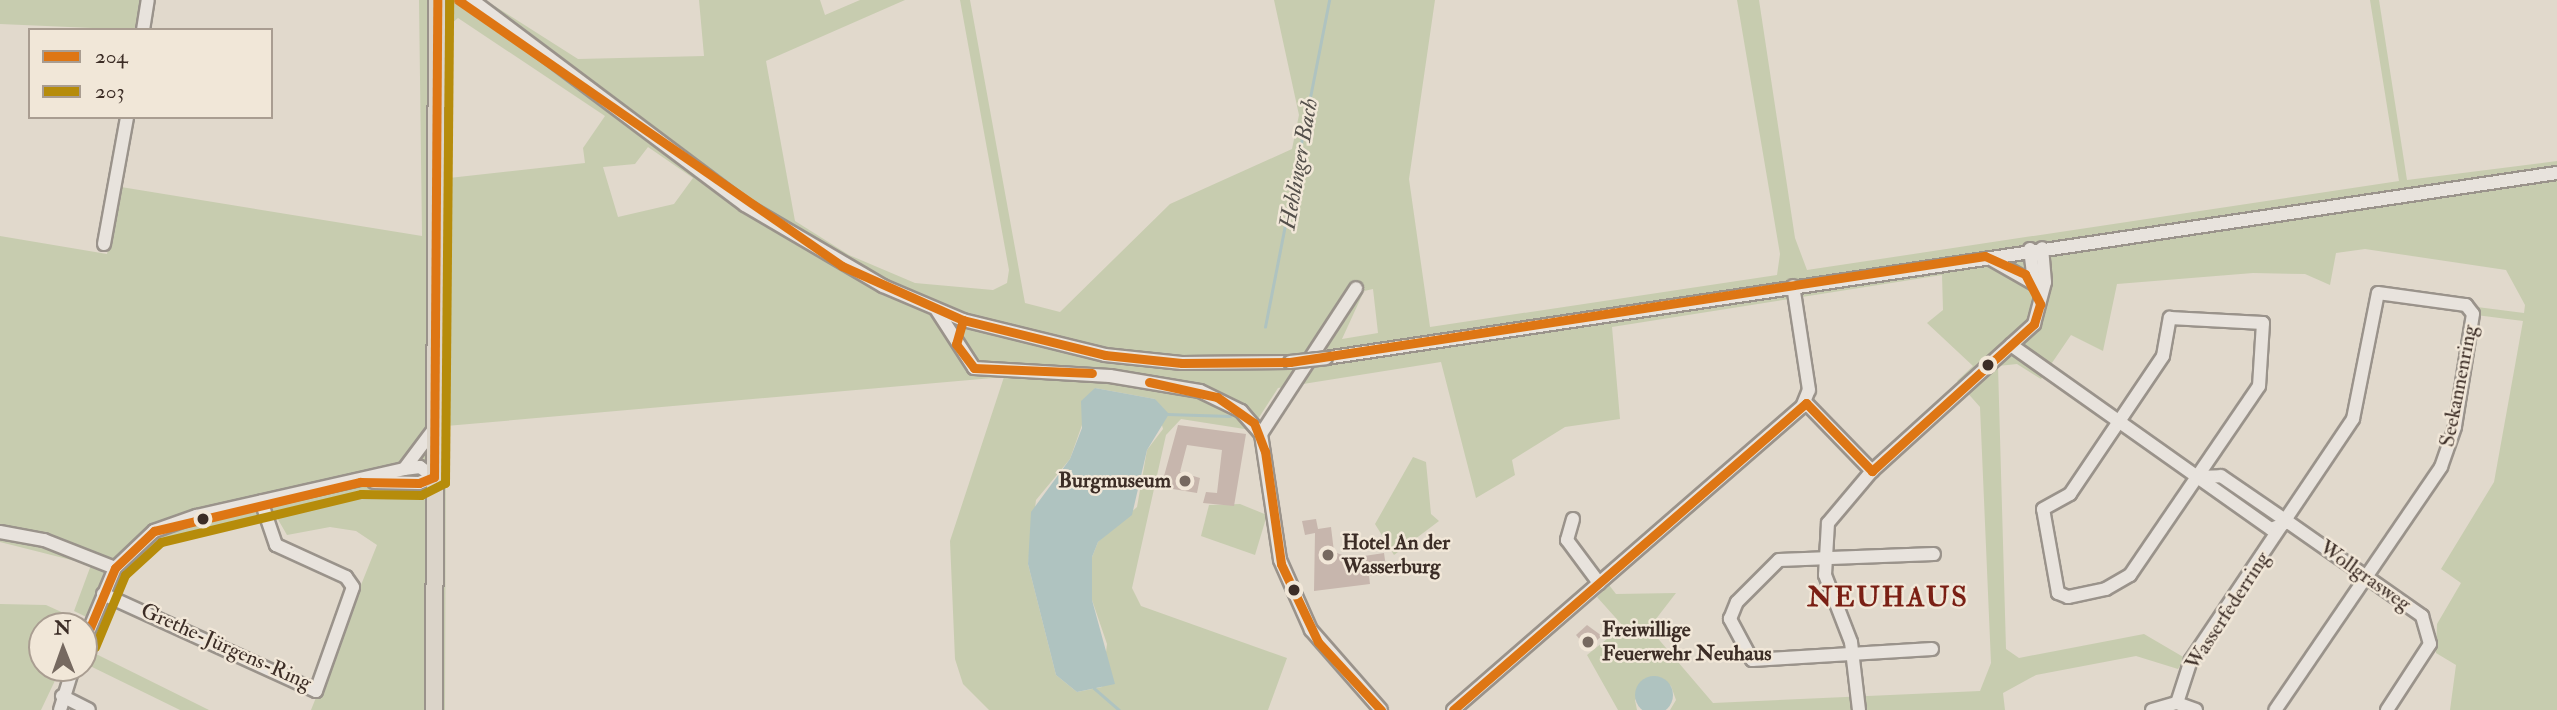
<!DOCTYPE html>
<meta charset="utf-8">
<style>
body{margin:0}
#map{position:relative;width:2557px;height:710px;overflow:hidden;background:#e1d9cc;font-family:"IM FELL Double Pica",serif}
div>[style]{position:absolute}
.green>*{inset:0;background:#c7ccaf}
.water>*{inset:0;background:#afc3c0}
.round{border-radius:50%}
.stream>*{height:2.5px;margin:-1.25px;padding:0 1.25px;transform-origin:1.25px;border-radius:1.25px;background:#afc3c0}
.building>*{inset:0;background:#c7b6ad}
.roads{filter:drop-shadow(2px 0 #9a938b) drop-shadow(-2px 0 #9a938b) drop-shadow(0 2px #9a938b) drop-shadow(0 -2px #9a938b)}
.minor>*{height:12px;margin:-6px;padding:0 6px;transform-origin:6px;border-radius:6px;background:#e8e3dd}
.major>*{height:16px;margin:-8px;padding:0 8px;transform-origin:8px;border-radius:8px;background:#dbd4c9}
.bridges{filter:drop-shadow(2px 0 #9a938b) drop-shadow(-2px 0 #9a938b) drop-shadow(0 2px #9a938b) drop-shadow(0 -2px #9a938b)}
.minor-bridge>*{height:12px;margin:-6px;padding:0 6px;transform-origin:6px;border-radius:6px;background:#e8e3dd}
.bus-1>*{height:9px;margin:-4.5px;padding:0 4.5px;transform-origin:4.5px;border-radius:4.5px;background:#de7614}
.bus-2>*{height:9px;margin:-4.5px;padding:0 4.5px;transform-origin:4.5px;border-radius:4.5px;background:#b68c0b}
.dots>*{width:19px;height:19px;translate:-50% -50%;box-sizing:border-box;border:4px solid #f1e7d8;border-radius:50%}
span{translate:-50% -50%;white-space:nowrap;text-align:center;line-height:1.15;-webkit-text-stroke:5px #f1e7d8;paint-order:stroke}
.street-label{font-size:21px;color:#3c2d26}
.poi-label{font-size:21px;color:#3c2d26;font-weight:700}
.right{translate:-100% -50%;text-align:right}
.left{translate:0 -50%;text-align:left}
.water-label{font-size:23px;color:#54504b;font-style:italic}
.district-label{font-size:28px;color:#7a1f14;font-weight:700;letter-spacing:2px}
.legend{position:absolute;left:28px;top:28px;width:245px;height:91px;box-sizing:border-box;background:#f1e7d8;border:2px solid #a99d91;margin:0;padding:9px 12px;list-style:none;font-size:21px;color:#3c2d26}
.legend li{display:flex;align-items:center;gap:14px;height:35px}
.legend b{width:35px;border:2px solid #a99d91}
.north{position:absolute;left:28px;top:612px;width:70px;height:70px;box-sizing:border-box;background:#f1e7d8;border:2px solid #a99d91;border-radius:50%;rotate:359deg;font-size:19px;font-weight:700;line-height:28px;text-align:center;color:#3c2d26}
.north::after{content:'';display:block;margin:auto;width:24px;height:32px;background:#766960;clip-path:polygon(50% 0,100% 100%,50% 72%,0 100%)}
</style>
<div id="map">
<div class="green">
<i style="clip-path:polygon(0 0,144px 0,138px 30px,0 24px)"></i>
<i style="clip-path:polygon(evenodd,419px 0,485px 0,578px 59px,704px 56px,699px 0,820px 0,825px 15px,860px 0,905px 0,766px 61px,795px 221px,849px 255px,915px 283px,993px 290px,1007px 283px,1009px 270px,960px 0,970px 0,1025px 303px,1060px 312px,1170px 204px,1292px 149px,1299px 115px,1274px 0,1435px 0,1409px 179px,1430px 327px,1777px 275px,1780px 254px,1737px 0,1759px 0,1795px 238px,1807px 270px,2399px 181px,2370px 0,2379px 0,2407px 180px,2557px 161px,2557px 710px,2450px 710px,2456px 665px,2436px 653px,2437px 624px,2461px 583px,2441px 569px,2494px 482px,2523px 321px,2476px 315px,2477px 307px,2524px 313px,2525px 305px,2506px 270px,2365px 249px,2336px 253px,2330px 285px,2305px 274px,2253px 273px,2117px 284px,2103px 351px,2071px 335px,2041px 379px,2017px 364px,1998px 366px,2006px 649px,2019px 658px,2144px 634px,2185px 658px,2178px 669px,2136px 656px,2036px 675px,2003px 693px,2005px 710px,1670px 710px,1676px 700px,1671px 686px,1655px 677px,1635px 700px,1637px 710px,1618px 710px,1587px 655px,1623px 626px,1597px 597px,1609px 585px,1616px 594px,1676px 593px,1649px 628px,1713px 703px,1980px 691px,1991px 663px,1980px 407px,1957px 381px,1973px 366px,1927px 323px,1943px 310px,1942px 275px,1612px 327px,1620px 419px,1565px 427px,1512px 460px,1515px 475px,1476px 498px,1441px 362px,1278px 388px,1251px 430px,1181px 419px,1166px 435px,1132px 588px,1141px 606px,1287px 658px,1268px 710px,989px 710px,963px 684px,955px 659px,950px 541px,1004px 377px,446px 426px,445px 710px,311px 710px,377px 545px,356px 531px,330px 527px,287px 535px,276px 516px,173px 538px,139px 559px,103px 625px,74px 611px,91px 565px,0 542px,0 236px,107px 254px,121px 187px,422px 236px,419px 0,458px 18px,605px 116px,583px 148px,585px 163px,449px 178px,448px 26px,458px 18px,419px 0,648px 147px,693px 178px,674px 204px,618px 217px,603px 167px,635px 164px,648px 147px,419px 0,1373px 289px,1378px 333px,1342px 339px,1364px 291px,1373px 289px,419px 0,1095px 388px,1155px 399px,1163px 429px,1147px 450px,1137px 507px,1098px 542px,1092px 557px,1092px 600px,1107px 644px,1102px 687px,1077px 692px,1056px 675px,1028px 564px,1036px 500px,1070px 459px,1095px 388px)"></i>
<i style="clip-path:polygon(1413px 457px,1426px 462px,1431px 514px,1439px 521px,1394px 555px,1375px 524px)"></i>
<i style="clip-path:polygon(1240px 504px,1267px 515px,1255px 555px,1201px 536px,1209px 505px)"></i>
<i style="clip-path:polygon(0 604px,46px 605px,79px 620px,77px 626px,42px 626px,42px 668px,61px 668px,41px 710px,0 710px)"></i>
<i style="clip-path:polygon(94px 653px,209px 710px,180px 710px,88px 665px)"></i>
</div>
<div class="water">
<i style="clip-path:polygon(1095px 388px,1155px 399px,1169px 414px,1147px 450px,1132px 515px,1098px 542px,1092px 557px,1092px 600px,1115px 684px,1077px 692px,1056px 675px,1028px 564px,1031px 512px,1070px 459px,1082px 428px,1081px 401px)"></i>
<i class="round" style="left:1635px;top:676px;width:38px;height:38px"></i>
</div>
<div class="stream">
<i style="left:1265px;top:327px;width:333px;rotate:-78.9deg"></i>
<i style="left:1167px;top:414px;width:63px;rotate:1.8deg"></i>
<i style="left:1094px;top:688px;width:33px;rotate:41deg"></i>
</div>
<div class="building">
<i style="clip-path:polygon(1178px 425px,1246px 434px,1234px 506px,1203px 503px,1206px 492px,1217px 493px,1222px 450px,1187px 445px,1180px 472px,1200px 478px,1197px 493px,1161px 487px)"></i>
<i style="clip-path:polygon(1316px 519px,1318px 529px,1331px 527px,1334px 552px,1351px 558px,1384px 553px,1387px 574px,1369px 576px,1370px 584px,1314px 591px,1315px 533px,1305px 535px,1302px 521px)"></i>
<i style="clip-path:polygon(1587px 625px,1602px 636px,1587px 648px,1576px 635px)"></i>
</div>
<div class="roads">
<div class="minor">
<i style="left:472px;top:0;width:341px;rotate:36.9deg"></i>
<i style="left:745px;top:205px;width:160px;rotate:30.4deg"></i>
<i style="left:883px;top:286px;width:87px;rotate:23deg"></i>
<i style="left:963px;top:320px;width:146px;rotate:13.8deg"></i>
<i style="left:1105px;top:355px;width:77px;rotate:5.9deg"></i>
<i style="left:1182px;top:363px;width:108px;rotate:-0.5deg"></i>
<i style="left:143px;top:30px;width:30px;rotate:-81deg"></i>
<i style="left:104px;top:244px;width:129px;rotate:-79.7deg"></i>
<i style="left:2030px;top:249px;width:35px;rotate:83deg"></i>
<i style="left:1989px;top:258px;width:51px;rotate:29.6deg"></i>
<i style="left:936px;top:309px;width:70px;rotate:57.2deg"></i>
<i style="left:974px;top:368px;width:136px;rotate:3.4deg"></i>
<i style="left:1110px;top:376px;width:91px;rotate:9.5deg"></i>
<i style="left:1200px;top:391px;width:46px;rotate:26deg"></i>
<i style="left:1241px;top:411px;width:30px;rotate:49deg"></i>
<i style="left:1261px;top:434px;width:127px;rotate:81.4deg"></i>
<i style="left:1280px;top:560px;width:77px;rotate:66.1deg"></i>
<i style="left:1311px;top:630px;width:106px;rotate:48.8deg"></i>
<i style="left:2170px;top:318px;width:93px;rotate:3.1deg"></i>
<i style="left:2263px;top:323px;width:63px;rotate:93.6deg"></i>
<i style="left:2259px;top:386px;width:229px;rotate:124.3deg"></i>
<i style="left:2130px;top:575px;width:28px;rotate:150deg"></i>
<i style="left:2106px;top:589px;width:39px;rotate:168deg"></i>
<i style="left:2068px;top:597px;width:11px;rotate:-158deg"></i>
<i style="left:2058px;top:593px;width:85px;rotate:-100.1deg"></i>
<i style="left:2043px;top:509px;width:31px;rotate:-29deg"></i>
<i style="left:2070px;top:494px;width:166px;rotate:-56deg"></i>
<i style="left:2163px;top:356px;width:39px;rotate:-80deg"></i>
<i style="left:2011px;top:345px;width:319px;rotate:35.3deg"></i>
<i style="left:2271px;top:529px;width:18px;rotate:-22deg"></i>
<i style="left:2288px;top:522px;width:164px;rotate:35deg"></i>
<i style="left:2422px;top:616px;width:29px;rotate:74deg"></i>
<i style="left:2430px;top:644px;width:79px;rotate:123.1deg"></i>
<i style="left:1326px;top:358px;width:1245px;rotate:-8.55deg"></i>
<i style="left:1806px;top:403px;width:95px;rotate:45.9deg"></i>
<i style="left:1261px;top:434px;width:174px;rotate:-56.9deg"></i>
<i style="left:404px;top:469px;width:50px;rotate:-53.1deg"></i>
<i style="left:2198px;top:477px;width:23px;rotate:-2deg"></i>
<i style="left:2221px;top:476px;width:81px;rotate:34.5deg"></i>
<i style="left:374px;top:482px;width:45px;rotate:1.3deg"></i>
<i style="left:419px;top:483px;width:16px;rotate:-22deg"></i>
<i style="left:1573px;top:519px;width:22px;rotate:106deg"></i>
<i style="left:1567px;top:540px;width:54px;rotate:53.3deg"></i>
<i style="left:0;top:532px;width:45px;rotate:10.3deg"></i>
<i style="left:44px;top:540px;width:76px;rotate:21.5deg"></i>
<i style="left:103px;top:594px;width:234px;rotate:24.5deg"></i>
<i style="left:316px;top:691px;width:110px;rotate:-70.4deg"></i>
<i style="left:353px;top:587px;width:12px;rotate:-125deg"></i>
<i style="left:346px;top:577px;width:77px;rotate:-155.4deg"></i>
<i style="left:276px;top:545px;width:46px;rotate:-108.8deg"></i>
<i style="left:84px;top:642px;width:80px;rotate:-67.3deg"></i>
<i style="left:115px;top:568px;width:54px;rotate:-43.5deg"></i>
<i style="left:154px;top:531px;width:45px;rotate:-19.7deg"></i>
<i style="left:196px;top:516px;width:213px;rotate:-12.7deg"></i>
<i style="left:404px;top:469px;width:16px;rotate:-7deg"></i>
<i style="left:420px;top:467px;width:17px;rotate:36deg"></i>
<i style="left:1932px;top:649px;width:180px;rotate:176.5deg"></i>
<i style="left:1752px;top:660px;width:47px;rotate:-118.2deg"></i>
<i style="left:1730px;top:619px;width:18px;rotate:-68deg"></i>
<i style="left:1737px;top:602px;width:59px;rotate:-45deg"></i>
<i style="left:1779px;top:560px;width:155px;rotate:-2.2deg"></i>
<i style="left:62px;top:696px;width:30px;rotate:27deg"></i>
<i style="left:60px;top:710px;width:44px;rotate:-72.8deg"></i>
<i style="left:1453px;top:710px;width:462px;rotate:-41deg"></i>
<i style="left:1802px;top:407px;width:18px;rotate:-68deg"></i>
<i style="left:1809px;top:390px;width:105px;rotate:-98.7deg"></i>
<i style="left:1859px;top:710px;width:68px;rotate:-96.7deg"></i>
<i style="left:1851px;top:642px;width:72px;rotate:-111.2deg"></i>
<i style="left:1825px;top:575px;width:52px;rotate:-86.7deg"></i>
<i style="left:1828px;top:523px;width:68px;rotate:-49.8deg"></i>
<i style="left:1872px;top:471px;width:219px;rotate:-42.2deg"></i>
<i style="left:2034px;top:324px;width:43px;rotate:-75.3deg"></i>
<i style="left:2045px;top:282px;width:34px;rotate:-95deg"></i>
<i style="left:2152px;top:710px;width:26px;rotate:-16deg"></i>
<i style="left:2196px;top:710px;width:20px;rotate:-160deg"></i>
<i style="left:2177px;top:703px;width:45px;rotate:-72deg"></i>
<i style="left:2191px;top:660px;width:290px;rotate:-56.1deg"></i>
<i style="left:2353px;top:419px;width:128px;rotate:-78.8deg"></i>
<i style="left:2378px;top:293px;width:89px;rotate:7.8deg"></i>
<i style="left:2466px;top:305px;width:11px;rotate:52deg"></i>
<i style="left:2473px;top:314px;width:114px;rotate:99.1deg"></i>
<i style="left:2455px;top:427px;width:42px;rotate:109.3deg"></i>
<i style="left:2441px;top:467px;width:294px;rotate:124.3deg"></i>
</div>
<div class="major">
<i style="left:434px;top:710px;width:710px;rotate:-89.76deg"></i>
</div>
</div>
<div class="bridges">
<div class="minor-bridge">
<i style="left:1290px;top:362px;width:36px;rotate:-6deg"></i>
</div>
</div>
<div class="bus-1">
<i style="left:458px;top:0;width:467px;rotate:34.7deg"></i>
<i style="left:842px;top:266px;width:133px;rotate:24.1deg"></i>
<i style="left:963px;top:320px;width:146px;rotate:13.8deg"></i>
<i style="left:1105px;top:355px;width:77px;rotate:5.9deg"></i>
<i style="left:1182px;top:363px;width:108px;rotate:-0.5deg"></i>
<i style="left:1290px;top:362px;width:703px;rotate:-8.67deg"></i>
<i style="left:1985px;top:256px;width:44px;rotate:24.2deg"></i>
<i style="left:2025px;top:274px;width:34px;rotate:63deg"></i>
<i style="left:2040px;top:304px;width:21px;rotate:107deg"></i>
<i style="left:2034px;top:324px;width:219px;rotate:137.8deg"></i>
<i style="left:963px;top:320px;width:25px;rotate:106deg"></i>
<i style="left:956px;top:344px;width:30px;rotate:53deg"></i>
<i style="left:974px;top:368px;width:118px;rotate:2.4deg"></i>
<i style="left:1149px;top:382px;width:70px;rotate:12.4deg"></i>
<i style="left:1217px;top:397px;width:45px;rotate:35.1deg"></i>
<i style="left:1254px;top:423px;width:30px;rotate:69deg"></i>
<i style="left:1265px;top:451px;width:114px;rotate:81.9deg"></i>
<i style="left:1281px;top:564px;width:86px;rotate:64.6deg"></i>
<i style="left:1318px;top:642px;width:93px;rotate:47.2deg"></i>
<i style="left:1806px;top:403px;width:95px;rotate:45.9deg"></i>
<i style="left:84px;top:642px;width:80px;rotate:-67.3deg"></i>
<i style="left:115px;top:568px;width:54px;rotate:-43.5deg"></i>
<i style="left:154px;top:531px;width:212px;rotate:-13.4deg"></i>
<i style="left:360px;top:482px;width:59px;rotate:1deg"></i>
<i style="left:419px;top:483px;width:16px;rotate:-22deg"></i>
<i style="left:434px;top:477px;width:477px;rotate:-89.6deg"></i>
<i style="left:1453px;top:710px;width:468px;rotate:-41deg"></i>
</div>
<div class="bus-2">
<i style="left:95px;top:647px;width:78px;rotate:-67.4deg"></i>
<i style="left:125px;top:575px;width:49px;rotate:-42.5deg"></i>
<i style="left:161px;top:542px;width:206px;rotate:-13.5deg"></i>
<i style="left:361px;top:494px;width:60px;rotate:1deg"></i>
<i style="left:421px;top:495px;width:27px;rotate:-27deg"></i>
<i style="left:445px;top:483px;width:483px;rotate:-89.5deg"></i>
</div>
<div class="dots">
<i style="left:1988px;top:365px;background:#3c2d26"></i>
<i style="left:1185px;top:481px;background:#766960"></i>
<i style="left:203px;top:519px;background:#3c2d26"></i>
<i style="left:1328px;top:555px;background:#766960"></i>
<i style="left:1294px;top:590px;background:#3c2d26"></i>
<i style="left:1588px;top:642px;background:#766960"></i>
</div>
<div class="street-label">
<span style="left:2459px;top:386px;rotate:-79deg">Seekannenring</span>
<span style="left:2365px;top:576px;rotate:35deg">Wollgrasweg</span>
<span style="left:2228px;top:611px;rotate:-57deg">Wasserfederring</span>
<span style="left:226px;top:647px;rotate:24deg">Grethe-Jürgens-Ring</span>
</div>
<div class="poi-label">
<span class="right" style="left:1171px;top:481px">Burgmuseum</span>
<span class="left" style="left:1342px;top:555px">Hotel An der<br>Wasserburg</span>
<span class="left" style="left:1602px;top:642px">Freiwillige<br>Feuerwehr Neuhaus</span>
</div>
<div class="water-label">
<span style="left:1299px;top:164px;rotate:-80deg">Hehlinger Bach</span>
</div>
<div class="district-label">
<span style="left:1888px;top:598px">NEUHAUS</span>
</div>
<ul class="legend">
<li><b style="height:9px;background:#de7614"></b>204</li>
<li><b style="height:9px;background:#b68c0b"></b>203</li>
</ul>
<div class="north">N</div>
</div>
